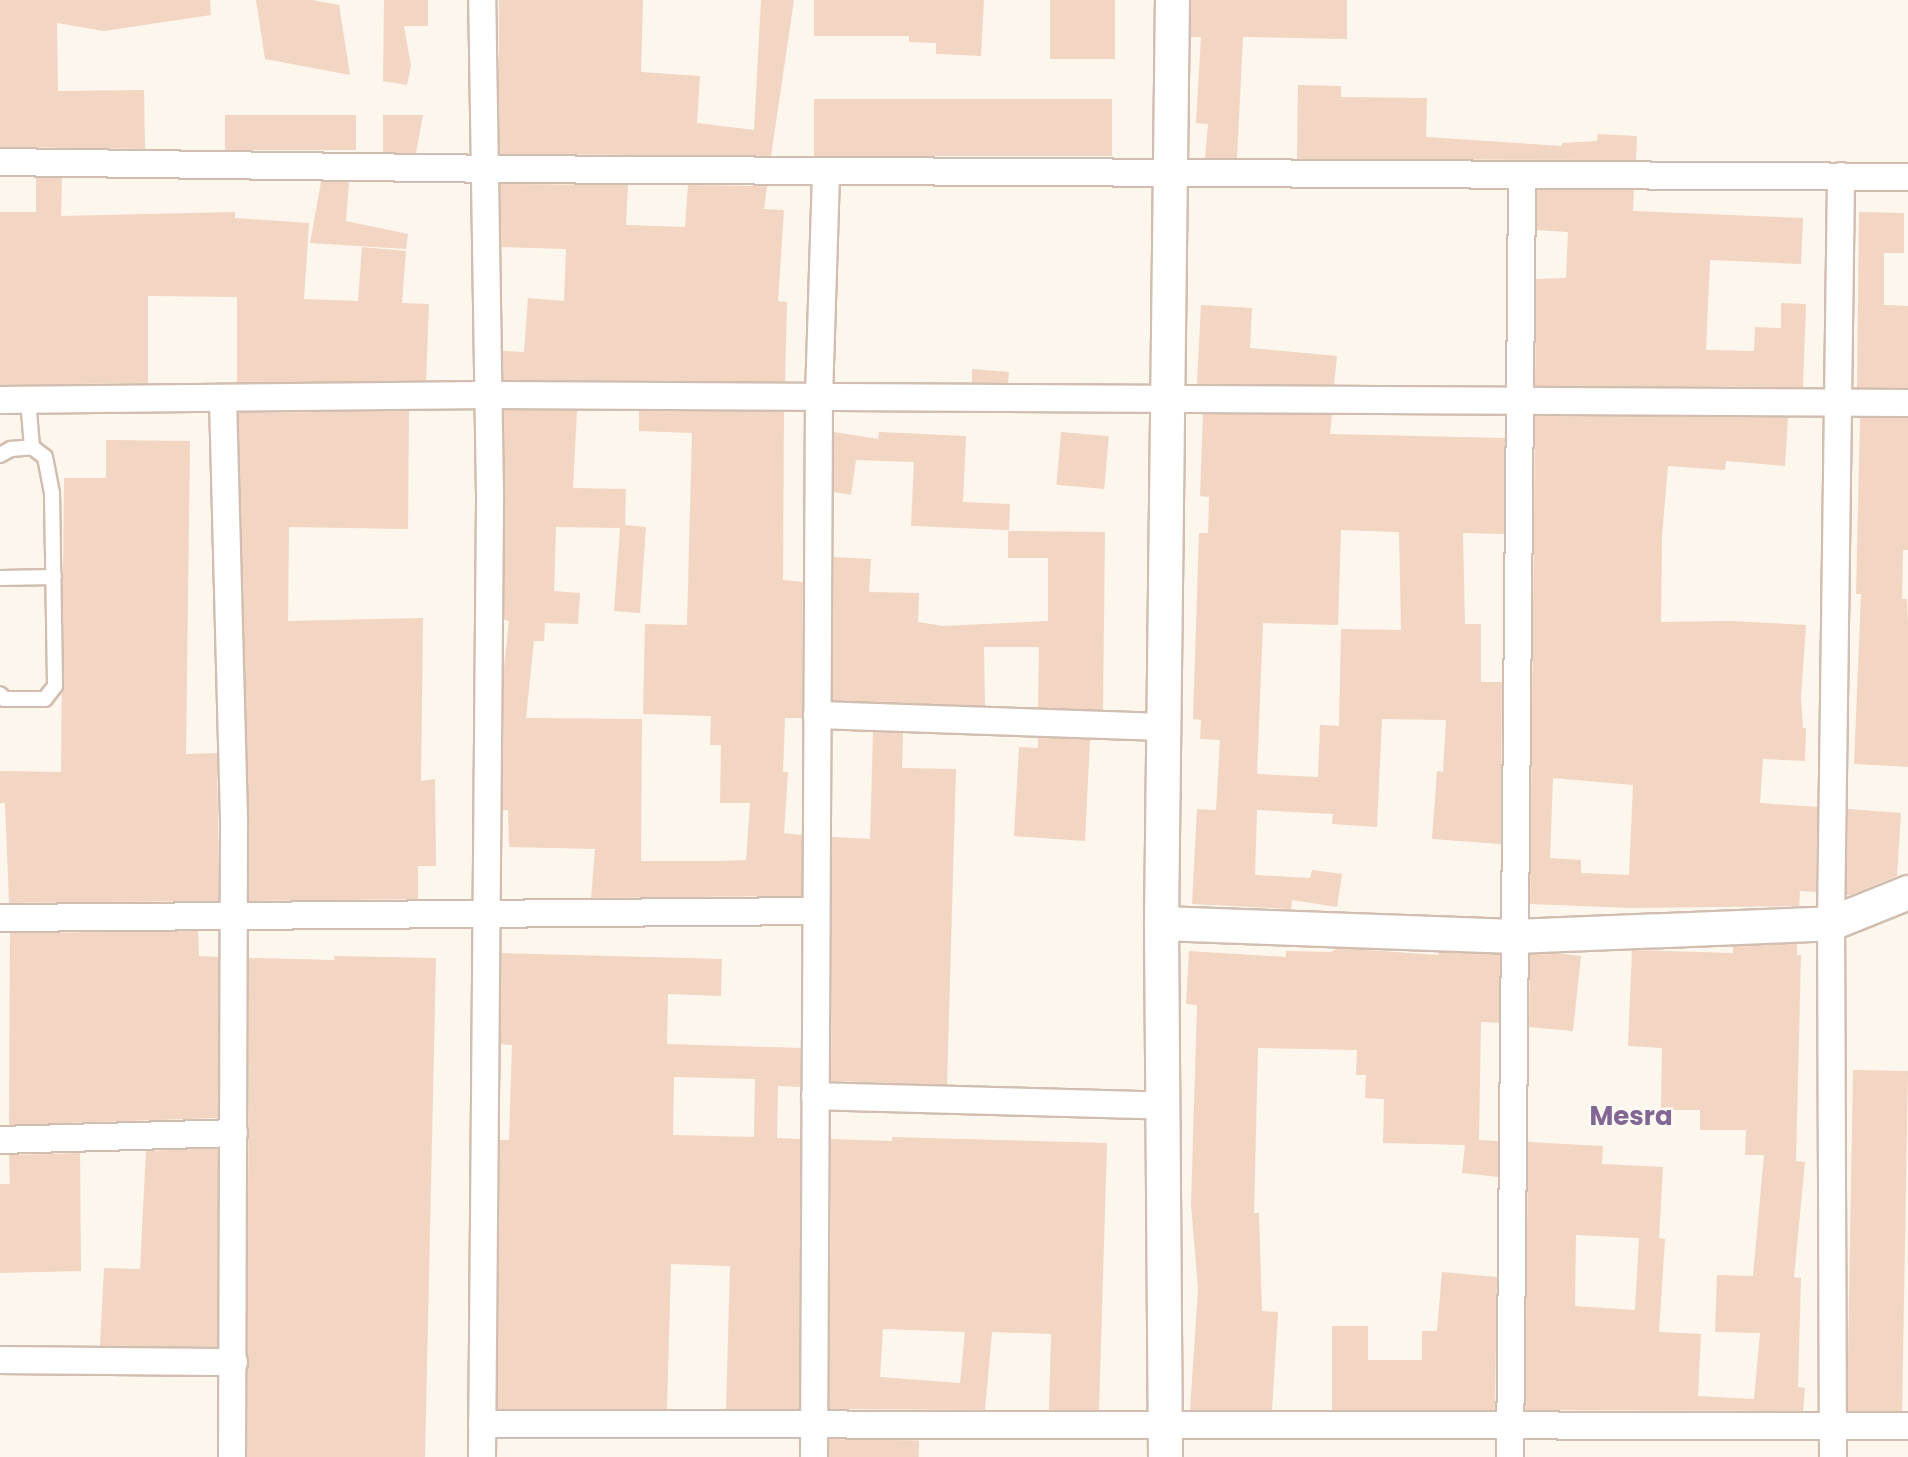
<!DOCTYPE html>
<style>
body{margin:0}
#map{position:relative;width:1908px;height:1457px;overflow:hidden;background:#fdf6ec;font-family:Poppins,sans-serif}
div>[style]{position:absolute}
.building>*{inset:0;background:#f3d5c3;transform-origin:0 0}
.roads{filter:drop-shadow(2px 0 #d1beb0) drop-shadow(-2px 0 #d1beb0) drop-shadow(0 2px #d1beb0) drop-shadow(0 -2px #d1beb0)}
.lane>*{height:14px;margin:-7px;padding:0 7px;transform-origin:7px;border-radius:7px;background:#fff}
.street>*{height:26px;margin:-13px;padding:0 13px;transform-origin:13px;border-radius:13px;background:#fff}
.secondary>*{height:33px;margin:-16.5px;padding:0 16.5px;transform-origin:16.5px;border-radius:16.5px;background:#fff}
span{translate:-50% -50%;white-space:nowrap;text-align:center;line-height:1.15;-webkit-text-stroke:5px #fffaf3;paint-order:stroke}
.district-label{font-size:26px;color:#846695;font-weight:700}
</style>
<div id="map">
<div class="building">
<i style="clip-path:polygon(0 0,210px 0,211px 15px,104px 31px,57px 23px,58px 91px,144px 90px,145px 149px,0 147px)"></i>
<i style="clip-path:polygon(256px 0,312px 0,339px 5px,350px 75px,265px 59px)"></i>
<i style="clip-path:polygon(384px 0,428px 0,428px 26px,404px 26px,411px 66px,407px 85px,383px 81px)"></i>
<i style="clip-path:polygon(499px 0,643px 0,641px 72px,700px 76px,697px 123px,754px 130px,761px 0,794px 0,771px 156px,499px 154px)"></i>
<i style="clip-path:polygon(814px 0,984px 0,981px 56px,936px 54px,936px 43px,909px 42px,909px 36px,814px 36px)"></i>
<i style="left:1050px;top:0;width:65px;height:59px"></i>
<i style="clip-path:polygon(1191px 0,1347px 0,1347px 39px,1243px 37px,1237px 158px,1205px 158px,1208px 124px,1196px 123px,1201px 37px,1190px 37px)"></i>
<i style="clip-path:polygon(1298px 85px,1341px 86px,1341px 97px,1427px 98px,1426px 137px,1562px 146px,1562px 143px,1597px 141px,1598px 134px,1637px 136px,1636px 160px,1297px 159px)"></i>
<i style="left:814px;top:99px;width:298px;height:57px"></i>
<i style="left:225px;top:115px;width:131px;height:35px"></i>
<i style="clip-path:polygon(383px 115px,423px 115px,416px 153px,383px 153px)"></i>
<i style="clip-path:polygon(36px 178px,62px 178px,61px 216px,235px 212px,235px 218px,309px 223px,304px 299px,358px 301px,362px 247px,406px 251px,402px 303px,429px 304px,426px 381px,237px 383px,237px 297px,148px 296px,148px 383px,0 385px,0 212px,36px 212px)"></i>
<i style="clip-path:polygon(321px 182px,349px 182px,346px 221px,408px 234px,406px 249px,310px 243px)"></i>
<i style="clip-path:polygon(500px 184px,628px 185px,626px 225px,685px 227px,688px 185px,767px 186px,764px 209px,784px 210px,778px 301px,787px 302px,785px 382px,503px 380px,503px 351px,524px 352px,528px 298px,564px 301px,566px 249px,501px 247px)"></i>
<i style="clip-path:polygon(1537px 190px,1634px 190px,1633px 211px,1803px 218px,1801px 264px,1710px 260px,1706px 350px,1754px 351px,1755px 327px,1781px 328px,1781px 303px,1806px 304px,1803px 387px,1535px 386px,1536px 279px,1566px 278px,1568px 232px,1536px 230px)"></i>
<i style="clip-path:polygon(1859px 212px,1904px 213px,1904px 253px,1884px 253px,1884px 305px,1908px 306px,1908px 388px,1857px 388px)"></i>
<i style="clip-path:polygon(1201px 305px,1252px 308px,1250px 348px,1337px 356px,1334px 385px,1197px 384px)"></i>
<i style="clip-path:polygon(972px 369px,1009px 372px,1008px 383px,972px 383px)"></i>
<i style="clip-path:polygon(504px 410px,577px 411px,573px 488px,626px 489px,625px 525px,646px 527px,640px 613px,614px 611px,620px 528px,556px 527px,554px 591px,580px 593px,578px 624px,545px 623px,544px 641px,534px 641px,526px 718px,642px 719px,641px 861px,720px 861px,746px 860px,750px 803px,720px 803px,721px 745px,710px 745px,711px 716px,643px 714px,645px 624px,687px 625px,692px 433px,639px 431px,639px 411px,784px 412px,783px 580px,803px 582px,802px 718px,785px 718px,783px 772px,788px 772px,784px 833px,802px 835px,802px 896px,591px 898px,595px 849px,509px 847px,508px 810px,502px 810px,503px 677px,509px 621px,504px 620px)"></i>
<i style="clip-path:polygon(409px 411px,408px 529px,289px 527px,288px 621px,423px 618px,421px 781px,435px 779px,436px 866px,418px 866px,418px 899px,249px 901px,238px 413px)"></i>
<i style="clip-path:polygon(evenodd,1203px 414px,1332px 415px,1330px 434px,1505px 438px,1504px 534px,1463px 533px,1465px 624px,1481px 624px,1481px 682px,1502px 682px,1501px 844px,1432px 839px,1437px 771px,1443px 772px,1446px 720px,1382px 719px,1377px 827px,1332px 824px,1333px 814px,1257px 810px,1255px 875px,1310px 878px,1312px 870px,1342px 874px,1337px 907px,1292px 900px,1291px 909px,1192px 904px,1197px 809px,1216px 810px,1220px 740px,1200px 739px,1201px 720px,1193px 719px,1199px 533px,1208px 533px,1209px 497px,1200px 496px,1203px 414px,1341px 530px,1399px 532px,1401px 630px,1341px 629px,1339px 726px,1320px 725px,1318px 777px,1257px 774px,1263px 623px,1338px 625px,1341px 530px)"></i>
<i style="clip-path:polygon(evenodd,1535px 416px,1788px 417px,1785px 466px,1726px 461px,1725px 470px,1668px 466px,1662px 535px,1661px 622px,1731px 621px,1806px 625px,1801px 697px,1803px 728px,1806px 728px,1805px 761px,1763px 759px,1760px 803px,1818px 807px,1816px 892px,1800px 891px,1799px 906px,1631px 908px,1530px 904px,1535px 416px,1553px 778px,1633px 785px,1629px 875px,1581px 873px,1581px 860px,1550px 858px,1553px 778px)"></i>
<i style="clip-path:polygon(1860px 418px,1908px 418px,1908px 550px,1903px 550px,1902px 599px,1907px 599px,1908px 623px,1908px 767px,1854px 764px,1861px 594px,1856px 594px)"></i>
<i style="clip-path:polygon(834px 432px,878px 439px,879px 432px,966px 436px,963px 502px,1010px 504px,1009px 530px,911px 526px,914px 462px,856px 460px,851px 495px,834px 492px)"></i>
<i style="left:1061px;top:432px;width:48px;height:53px;rotate:5deg"></i>
<i style="clip-path:polygon(106px 440px,190px 441px,186px 754px,217px 753px,219px 901px,9px 903px,5px 803px,0 803px,0 771px,61px 772px,64px 478px,106px 478px)"></i>
<i style="clip-path:polygon(1008px 531px,1105px 532px,1103px 710px,1038px 708px,1039px 647px,984px 647px,985px 706px,833px 701px,833px 557px,871px 559px,869px 592px,919px 593px,918px 622px,943px 626px,1048px 621px,1048px 558px,1008px 558px)"></i>
<i style="clip-path:polygon(873px 732px,903px 733px,902px 768px,956px 769px,947px 1085px,831px 1081px,832px 837px,870px 839px)"></i>
<i style="clip-path:polygon(1038px 738px,1090px 739px,1085px 841px,1014px 836px,1019px 747px,1038px 748px)"></i>
<i style="clip-path:polygon(1848px 809px,1901px 813px,1897px 876px,1851px 895px,1846px 895px)"></i>
<i style="clip-path:polygon(198px 931px,199px 956px,219px 957px,218px 1118px,9px 1125px,10px 933px)"></i>
<i style="clip-path:polygon(evenodd,1797px 943px,1797px 955px,1801px 955px,1796px 1161px,1805px 1162px,1794px 1277px,1801px 1278px,1798px 1387px,1805px 1388px,1803px 1411px,1525px 1410px,1528px 1142px,1603px 1146px,1602px 1164px,1663px 1167px,1659px 1238px,1665px 1239px,1659px 1332px,1701px 1334px,1698px 1396px,1754px 1399px,1760px 1333px,1715px 1332px,1717px 1275px,1753px 1276px,1764px 1155px,1745px 1155px,1746px 1130px,1700px 1130px,1700px 1110px,1661px 1110px,1662px 1048px,1628px 1046px,1632px 950px,1733px 953px,1733px 946px,1797px 943px,1576px 1235px,1639px 1238px,1635px 1310px,1575px 1306px,1576px 1235px)"></i>
<i style="clip-path:polygon(1338px 948px,1438px 955px,1439px 952px,1500px 954px,1499px 1023px,1481px 1022px,1479px 1140px,1498px 1141px,1498px 1177px,1462px 1173px,1465px 1145px,1383px 1143px,1384px 1099px,1365px 1098px,1366px 1075px,1356px 1075px,1357px 1050px,1258px 1048px,1254px 1213px,1259px 1213px,1262px 1311px,1278px 1312px,1272px 1410px,1190px 1410px,1198px 1289px,1191px 1204px,1197px 1005px,1186px 1004px,1189px 951px,1286px 957px,1286px 951px,1331px 952px)"></i>
<i style="clip-path:polygon(evenodd,501px 953px,722px 959px,721px 996px,668px 994px,667px 1044px,801px 1048px,801px 1087px,778px 1086px,777px 1138px,801px 1139px,799px 1409px,726px 1409px,730px 1266px,671px 1264px,667px 1409px,497px 1409px,500px 1140px,509px 1140px,512px 1045px,500px 1044px,501px 953px,674px 1077px,755px 1079px,754px 1137px,673px 1135px,674px 1077px)"></i>
<i style="clip-path:polygon(1557px 953px,1581px 956px,1573px 1031px,1529px 1027px,1530px 954px)"></i>
<i style="clip-path:polygon(334px 956px,436px 958px,425px 1457px,247px 1457px,249px 958px,335px 960px)"></i>
<i style="left:1853px;top:1070px;width:55px;height:341px;rotate:1deg"></i>
<i style="clip-path:polygon(evenodd,892px 1137px,1107px 1143px,1099px 1410px,1049px 1410px,1051px 1334px,992px 1332px,985px 1410px,829px 1409px,831px 1139px,892px 1141px,892px 1137px,883px 1329px,965px 1332px,960px 1383px,880px 1377px,883px 1329px)"></i>
<i style="clip-path:polygon(218px 1148px,217px 1347px,100px 1346px,104px 1268px,140px 1269px,146px 1151px)"></i>
<i style="clip-path:polygon(80px 1153px,81px 1271px,0 1273px,0 1184px,10px 1184px,9px 1155px)"></i>
<i style="clip-path:polygon(1442px 1272px,1497px 1277px,1495px 1410px,1332px 1410px,1332px 1326px,1368px 1326px,1368px 1360px,1422px 1360px,1422px 1331px,1437px 1331px)"></i>
<i style="left:829px;top:1439px;width:90px;height:18px;rotate:1deg"></i>
</div>
<div class="roads">
<div class="lane">
<i style="left:28px;top:400px;width:47px;rotate:85.1deg"></i>
<i style="left:0;top:455px;width:13px;rotate:-29deg"></i>
<i style="left:11px;top:449px;width:21px;rotate:-5deg"></i>
<i style="left:32px;top:447px;width:16px;rotate:38deg"></i>
<i style="left:45px;top:457px;width:37px;rotate:79deg"></i>
<i style="left:52px;top:493px;width:193px;rotate:89.1deg"></i>
<i style="left:55px;top:686px;width:16px;rotate:128deg"></i>
<i style="left:45px;top:699px;width:41px;rotate:180deg"></i>
<i style="left:4px;top:699px;width:6px;rotate:-129deg"></i>
<i style="left:0;top:578px;width:54px;rotate:-1.1deg"></i>
</div>
<div class="street">
<i style="left:0;top:162px;width:485px;rotate:0.8deg"></i>
<i style="left:485px;top:169px;width:1423px;rotate:0.32deg"></i>
<i style="left:223px;top:399px;width:424px;rotate:88.5deg"></i>
<i style="left:234px;top:823px;width:634px;rotate:90.18deg"></i>
<i style="left:0;top:400px;width:488px;rotate:-0.6deg"></i>
<i style="left:488px;top:395px;width:1420px;rotate:0.32deg"></i>
<i style="left:817px;top:715px;width:347px;rotate:2deg"></i>
<i style="left:0;top:918px;width:816px;rotate:-0.49deg"></i>
<i style="left:815px;top:1096px;width:349px;rotate:1.6deg"></i>
<i style="left:0;top:1140px;width:234px;rotate:-1.7deg"></i>
<i style="left:0;top:1360px;width:234px;rotate:0.5deg"></i>
<i style="left:482px;top:1424px;width:1426px;rotate:0.08deg"></i>
<i style="left:482px;top:1457px;width:962px;rotate:-89.52deg"></i>
<i style="left:490px;top:495px;width:495px;rotate:-90.9deg"></i>
<i style="left:814px;top:1457px;width:1060px;rotate:-89.73deg"></i>
<i style="left:819px;top:397px;width:226px;rotate:-88.2deg"></i>
<i style="left:1510px;top:1457px;width:1282px;rotate:-89.46deg"></i>
<i style="left:1833px;top:1457px;width:534px;rotate:-90.21deg"></i>
<i style="left:1831px;top:923px;width:747px;rotate:-89.23deg"></i>
</div>
<div class="secondary">
<i style="left:1161px;top:923px;width:353px;rotate:2.1deg"></i>
<i style="left:1514px;top:936px;width:317px;rotate:-2.3deg"></i>
<i style="left:1831px;top:923px;width:83px;rotate:-21.9deg"></i>
<i style="left:1165px;top:1457px;width:534px;rotate:-90.43deg"></i>
<i style="left:1161px;top:923px;width:923px;rotate:-89.32deg"></i>
</div>
</div>
<div class="district-label">
<span style="left:1631px;top:1117px">Mesra</span>
</div>
</div>
